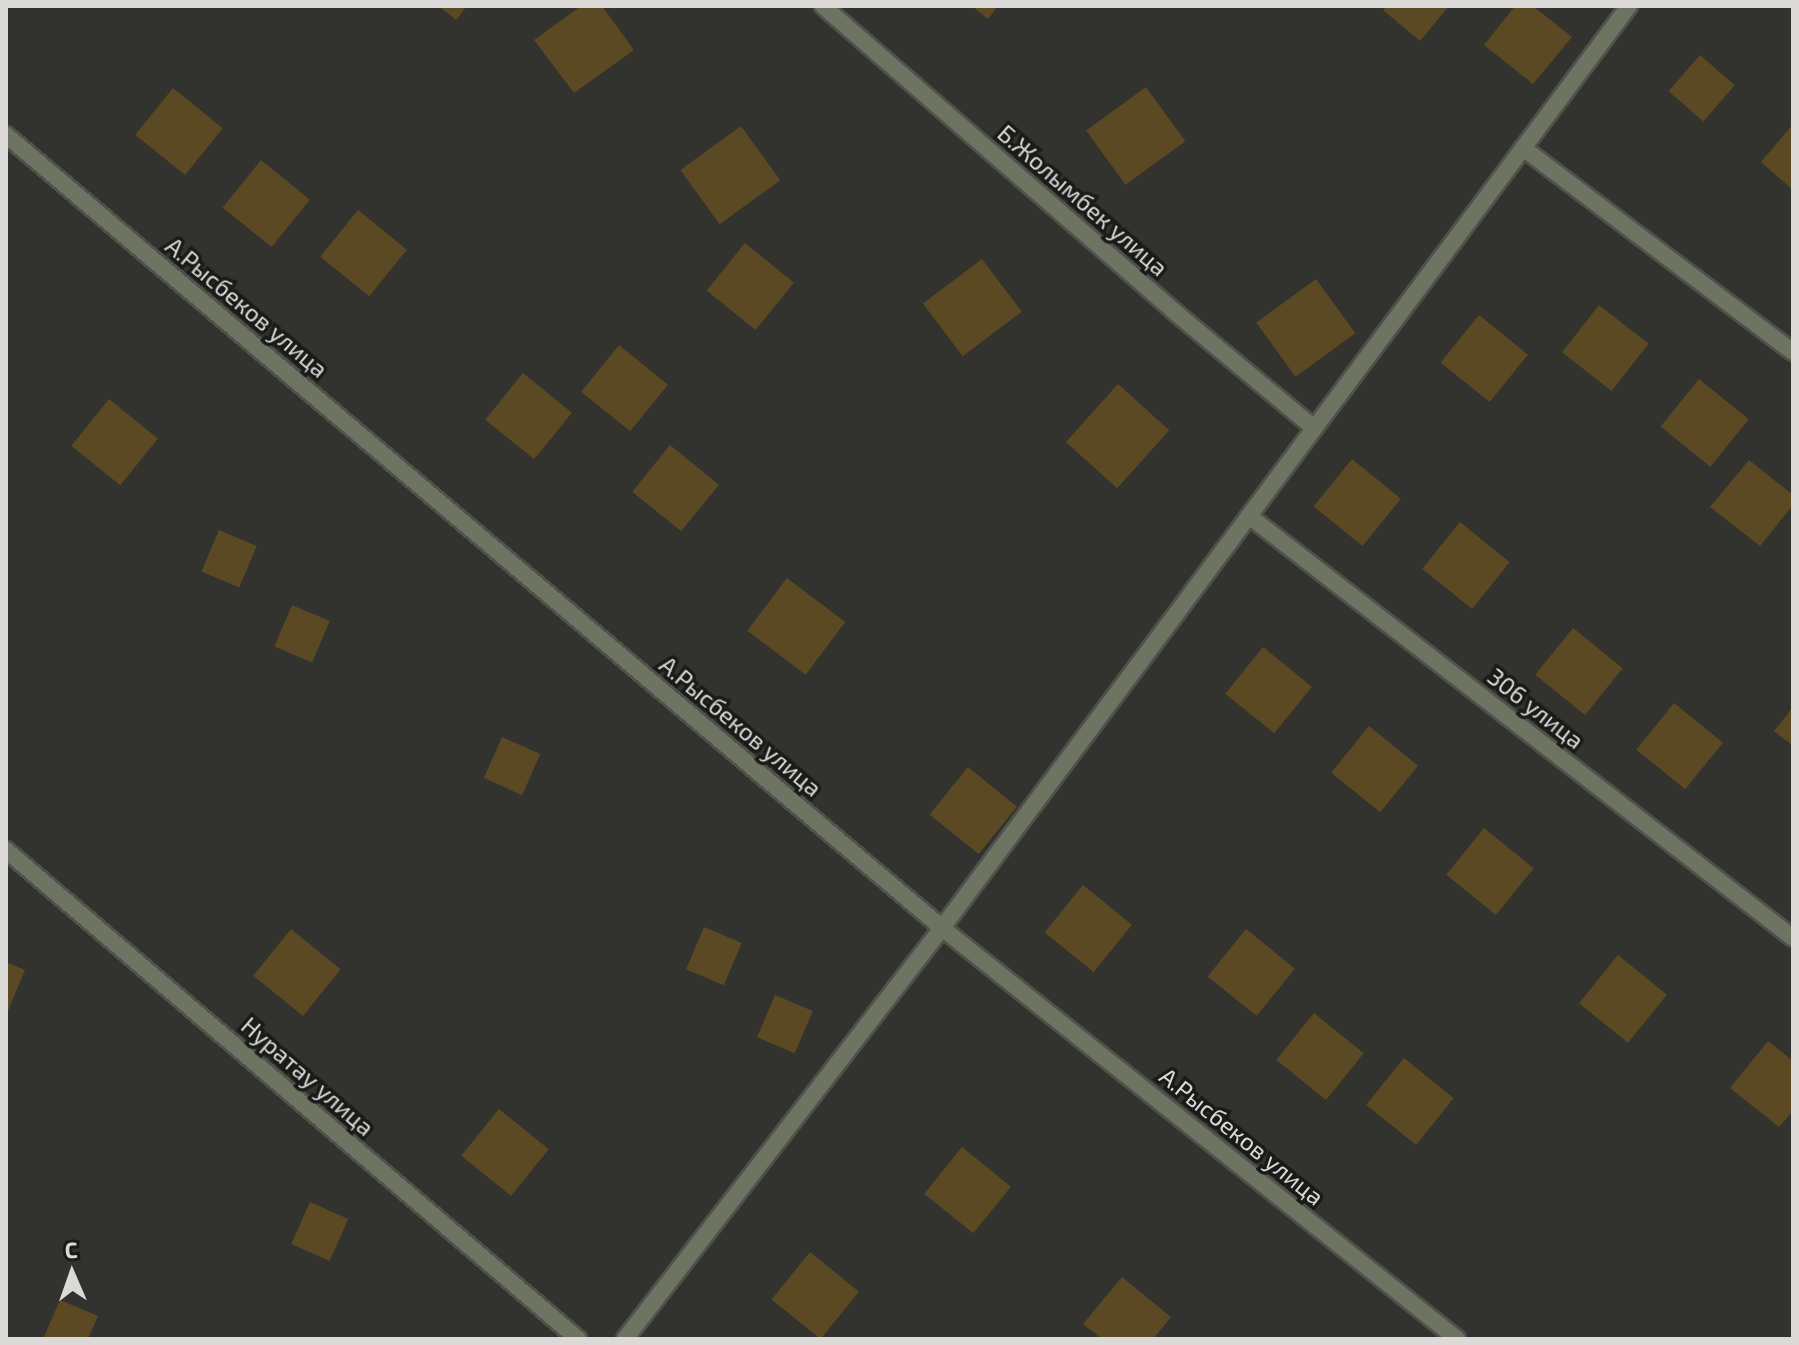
<!DOCTYPE html>
<meta charset="utf-8">
<style>
body{margin:0}
#map{position:relative;width:1799px;height:1345px;overflow:hidden;background:#32322e;font-family:"Exo 2",sans-serif}
div>[style]{position:absolute}
.building>*{inset:0;background:#5b4923;transform-origin:0 0}
.roads{filter:drop-shadow(2px 0 #50504d) drop-shadow(-2px 0 #50504d) drop-shadow(0 2px #50504d) drop-shadow(0 -2px #50504d)}
.street>*{height:16px;margin:-8px;padding:0 8px;transform-origin:8px;border-radius:8px;background:#6e7462}
span{translate:-50% -50%;white-space:nowrap;text-align:center;line-height:1.15;-webkit-text-stroke:7px #1a1a18;paint-order:stroke}
.street-label{font-size:24px;color:#dbdad8}
.frame{position:absolute;inset:0;border:8px solid #dbdad8;pointer-events:none}
.north{position:absolute;left:32px;top:1233px;width:80px;height:80px;-webkit-text-stroke:6px #1a1a18;paint-order:stroke;rotate:358deg;font-size:22px;font-weight:700;line-height:32px;text-align:center;color:#dbdad8}
.north::after{content:'';display:block;margin:auto;width:28px;height:36px;background:#dbdad8;clip-path:polygon(50% 0,100% 100%,50% 72%,0 100%)}
</style>
<div id="map">
<div class="building">
<i style="clip-path:polygon(439px 6px,467px 6px,456px 20px)"></i>
<i style="clip-path:polygon(581px 6px,602px 6px,634px 50px,574px 93px,534px 40px)"></i>
<i style="clip-path:polygon(972px 6px,998px 6px,988px 19px)"></i>
<i style="clip-path:polygon(1387px 6px,1449px 6px,1420px 41px,1383px 10px)"></i>
<i style="clip-path:polygon(1515px 6px,1533px 6px,1572px 37px,1533px 84px,1484px 45px)"></i>
<i style="left:1700px;top:55px;width:46px;height:48px;rotate:41deg"></i>
<i style="left:1146px;top:87px;width:67px;height:74px;rotate:54deg"></i>
<i style="left:173px;top:88px;width:64px;height:60px;rotate:39deg"></i>
<i style="clip-path:polygon(1793px 124px,1793px 190px,1761px 162px)"></i>
<i style="left:741px;top:126px;width:67px;height:75px;rotate:54deg"></i>
<i style="left:261px;top:160px;width:63px;height:61px;rotate:39deg"></i>
<i style="left:358px;top:210px;width:63px;height:60px;rotate:39deg"></i>
<i style="left:745px;top:243px;width:63px;height:61px;rotate:39deg"></i>
<i style="left:982px;top:259px;width:66px;height:74px;rotate:53deg"></i>
<i style="left:1316px;top:279px;width:67px;height:74px;rotate:54deg"></i>
<i style="left:1599px;top:305px;width:63px;height:60px;rotate:38deg"></i>
<i style="left:1479px;top:315px;width:63px;height:61px;rotate:39deg"></i>
<i style="left:619px;top:345px;width:63px;height:60px;rotate:39deg"></i>
<i style="left:523px;top:373px;width:63px;height:60px;rotate:39deg"></i>
<i style="left:1699px;top:379px;width:64px;height:61px;rotate:39deg"></i>
<i style="left:1118px;top:384px;width:69px;height:78px;rotate:42deg"></i>
<i style="left:109px;top:399px;width:63px;height:60px;rotate:39deg"></i>
<i style="left:670px;top:445px;width:63px;height:60px;rotate:39deg"></i>
<i style="left:1352px;top:459px;width:63px;height:61px;rotate:39deg"></i>
<i style="clip-path:polygon(1749px 460px,1793px 495px,1793px 505px,1760px 546px,1710px 507px)"></i>
<i style="left:1460px;top:522px;width:64px;height:60px;rotate:39deg"></i>
<i style="left:219px;top:530px;width:41px;height:45px;rotate:23deg"></i>
<i style="left:787px;top:578px;width:73px;height:66px;rotate:37deg"></i>
<i style="left:292px;top:605px;width:41px;height:45px;rotate:23deg"></i>
<i style="left:1573px;top:628px;width:64px;height:60px;rotate:39deg"></i>
<i style="left:1263px;top:647px;width:63px;height:60px;rotate:39deg"></i>
<i style="left:1674px;top:703px;width:63px;height:60px;rotate:39deg"></i>
<i style="clip-path:polygon(1793px 707px,1793px 746px,1774px 731px)"></i>
<i style="left:1369px;top:726px;width:63px;height:60px;rotate:39deg"></i>
<i style="left:502px;top:737px;width:42px;height:45px;rotate:24deg"></i>
<i style="left:968px;top:767px;width:63px;height:61px;rotate:39deg"></i>
<i style="left:1484px;top:828px;width:64px;height:60px;rotate:39deg"></i>
<i style="left:1083px;top:885px;width:63px;height:61px;rotate:39deg"></i>
<i style="left:704px;top:927px;width:41px;height:46px;rotate:23deg"></i>
<i style="left:291px;top:929px;width:64px;height:60px;rotate:39deg"></i>
<i style="left:1246px;top:929px;width:63px;height:61px;rotate:39deg"></i>
<i style="left:1618px;top:955px;width:63px;height:62px;rotate:39deg"></i>
<i style="clip-path:polygon(6px 962px,25px 970px,6px 1016px)"></i>
<i style="left:775px;top:995px;width:41px;height:46px;rotate:23deg"></i>
<i style="left:1314px;top:1013px;width:64px;height:60px;rotate:39deg"></i>
<i style="clip-path:polygon(1768px 1041px,1793px 1061px,1793px 1111px,1779px 1127px,1730px 1088px)"></i>
<i style="left:1404px;top:1058px;width:64px;height:60px;rotate:39deg"></i>
<i style="left:499px;top:1109px;width:64px;height:60px;rotate:39deg"></i>
<i style="left:962px;top:1147px;width:63px;height:60px;rotate:39deg"></i>
<i style="left:310px;top:1202px;width:42px;height:46px;rotate:24deg"></i>
<i style="left:810px;top:1252px;width:63px;height:61px;rotate:39deg"></i>
<i style="clip-path:polygon(1122px 1277px,1171px 1317px,1153px 1339px,1102px 1339px,1083px 1324px)"></i>
<i style="clip-path:polygon(60px 1300px,98px 1316px,88px 1339px,43px 1339px)"></i>
</div>
<div class="roads">
<div class="street">
<i style="left:823px;top:6px;width:468px;rotate:41deg"></i>
<i style="left:1176px;top:313px;width:180px;rotate:39.8deg"></i>
<i style="left:6px;top:135px;width:1227px;rotate:40.27deg"></i>
<i style="left:942px;top:928px;width:659px;rotate:38.59deg"></i>
<i style="left:1523px;top:148px;width:338px;rotate:37.1deg"></i>
<i style="left:1249px;top:516px;width:688px;rotate:37.8deg"></i>
<i style="left:6px;top:850px;width:753px;rotate:40.53deg"></i>
<i style="left:625px;top:1339px;width:519px;rotate:-52.36deg"></i>
<i style="left:942px;top:928px;width:1150px;rotate:-53.31deg"></i>
</div>
</div>
<div class="street-label">
<span style="left:1083px;top:200px;rotate:41deg">Б.Жолымбек улица</span>
<span style="left:247px;top:307px;rotate:40deg">А.Рысбеков улица</span>
<span style="left:1536px;top:708px;rotate:38deg">306 улица</span>
<span style="left:741px;top:726px;rotate:40deg">А.Рысбеков улица</span>
<span style="left:308px;top:1076px;rotate:41deg">Нуратау улица</span>
<span style="left:1242px;top:1136px;rotate:39deg">А.Рысбеков улица</span>
</div>
<div class="frame"></div>
<div class="north">С</div>
</div>
